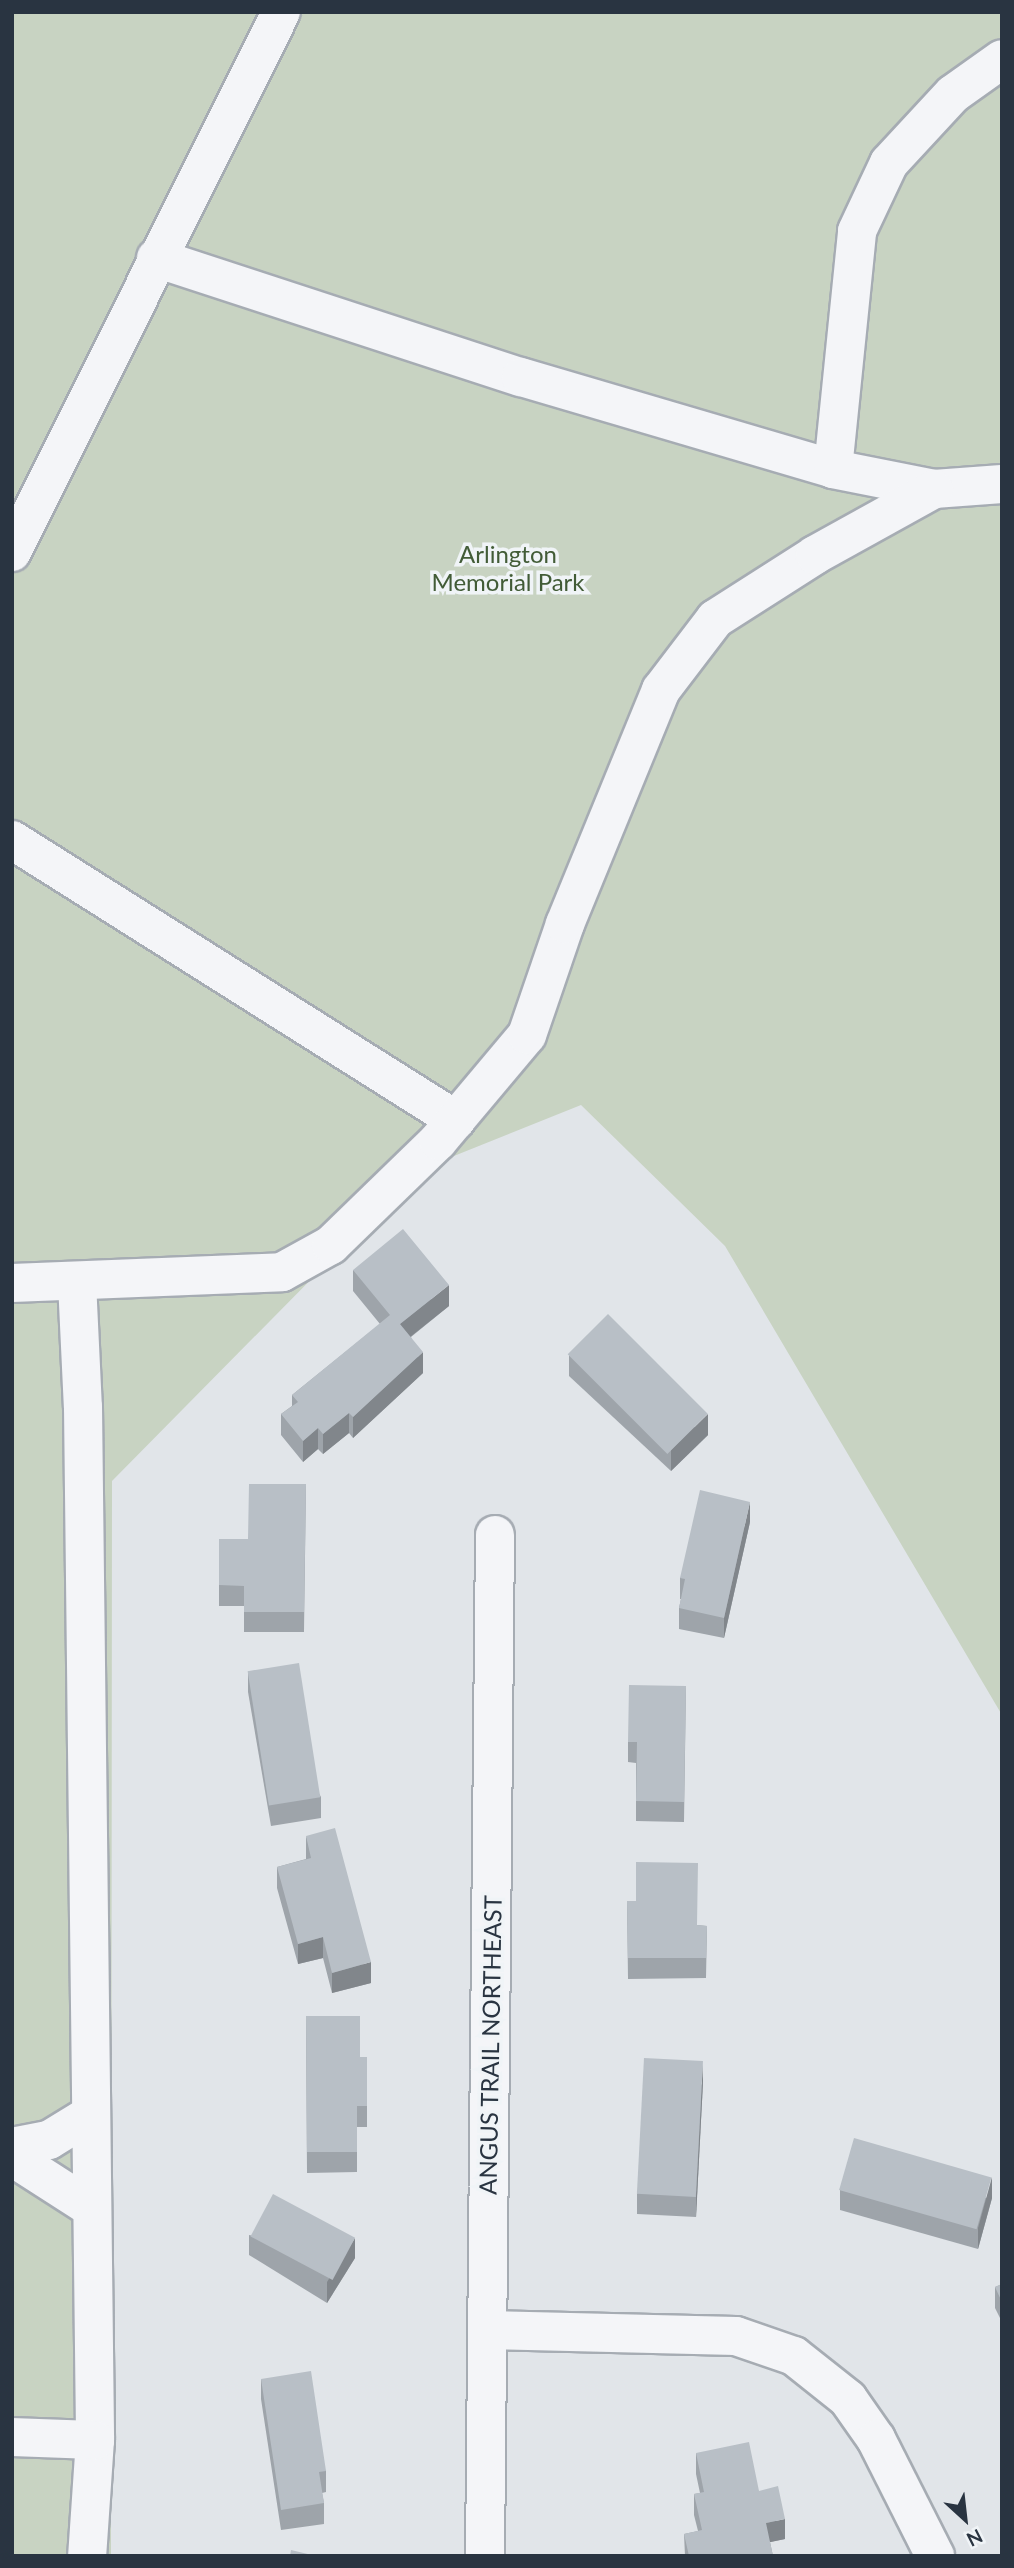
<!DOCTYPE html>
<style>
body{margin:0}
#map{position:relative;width:1014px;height:2568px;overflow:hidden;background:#e1e5e9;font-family:Lato,sans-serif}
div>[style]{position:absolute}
.green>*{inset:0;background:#c8d3c2}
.roads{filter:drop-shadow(2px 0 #a6acb3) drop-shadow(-2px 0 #a6acb3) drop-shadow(0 2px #a6acb3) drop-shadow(0 -2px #a6acb3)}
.minor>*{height:38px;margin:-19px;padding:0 19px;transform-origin:19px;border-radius:19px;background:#f4f5f8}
.wall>*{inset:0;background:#9ea4aa}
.shaded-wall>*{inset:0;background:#81868b}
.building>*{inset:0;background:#b8bfc6;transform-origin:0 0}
span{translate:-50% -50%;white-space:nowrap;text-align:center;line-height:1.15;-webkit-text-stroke:7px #f0f4f7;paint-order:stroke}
.park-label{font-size:24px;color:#425c37}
.street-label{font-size:24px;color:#293441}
.frame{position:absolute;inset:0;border:14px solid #293441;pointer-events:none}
.north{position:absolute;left:930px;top:2484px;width:70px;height:70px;-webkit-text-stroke:5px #f0f4f7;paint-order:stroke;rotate:153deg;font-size:19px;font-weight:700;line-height:28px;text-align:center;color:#293441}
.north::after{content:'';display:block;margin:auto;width:24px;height:32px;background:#293441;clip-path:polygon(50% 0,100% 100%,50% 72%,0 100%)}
</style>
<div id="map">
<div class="green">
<i style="clip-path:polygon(12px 12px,1002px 12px,1002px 1715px,725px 1246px,581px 1105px,419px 1170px,112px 1481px,111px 2556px,12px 2556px)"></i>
</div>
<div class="roads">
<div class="minor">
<i style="left:156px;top:258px;width:384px;rotate:18.1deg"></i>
<i style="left:521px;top:377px;width:325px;rotate:16.4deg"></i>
<i style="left:833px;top:469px;width:103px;rotate:11.2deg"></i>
<i style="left:934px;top:489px;width:68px;rotate:-4.2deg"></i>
<i style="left:833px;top:469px;width:239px;rotate:-84.2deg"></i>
<i style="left:857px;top:231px;width:75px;rotate:-64.8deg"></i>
<i style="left:889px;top:163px;width:94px;rotate:-47.2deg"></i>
<i style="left:953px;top:94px;width:60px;rotate:-35.5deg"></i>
<i style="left:12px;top:552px;width:603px;rotate:-63.52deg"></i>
<i style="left:12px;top:840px;width:525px;rotate:32.24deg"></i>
<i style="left:77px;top:1282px;width:125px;rotate:87.3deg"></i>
<i style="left:83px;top:1407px;width:1033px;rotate:89.33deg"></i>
<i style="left:95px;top:2440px;width:116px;rotate:93.9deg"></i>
<i style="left:12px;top:1283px;width:270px;rotate:-2.3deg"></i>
<i style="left:282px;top:1272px;width:56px;rotate:-28.9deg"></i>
<i style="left:331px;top:1245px;width:149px;rotate:-44.2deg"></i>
<i style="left:438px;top:1141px;width:138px;rotate:-50deg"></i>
<i style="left:527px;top:1035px;width:117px;rotate:-71.1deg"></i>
<i style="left:565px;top:924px;width:253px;rotate:-67.7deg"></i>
<i style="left:661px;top:690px;width:89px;rotate:-52.7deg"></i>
<i style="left:715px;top:619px;width:119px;rotate:-32.6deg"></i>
<i style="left:815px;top:555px;width:136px;rotate:-29deg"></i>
<i style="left:12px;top:2147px;width:38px;rotate:-11deg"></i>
<i style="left:49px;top:2140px;width:46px;rotate:-31.6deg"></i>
<i style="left:12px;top:2157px;width:93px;rotate:32.7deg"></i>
<i style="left:487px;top:2330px;width:249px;rotate:1.4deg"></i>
<i style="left:736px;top:2336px;width:61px;rotate:19deg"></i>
<i style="left:794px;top:2356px;width:69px;rotate:38.5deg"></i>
<i style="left:848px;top:2399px;width:49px;rotate:55deg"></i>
<i style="left:876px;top:2439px;width:131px;rotate:63.2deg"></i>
<i style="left:12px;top:2437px;width:83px;rotate:2.1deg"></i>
<i style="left:485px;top:2556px;width:1021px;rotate:-89.44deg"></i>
</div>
</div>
<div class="wall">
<i style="clip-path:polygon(353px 1270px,449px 1306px,411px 1337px,423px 1373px,353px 1438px,349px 1433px,323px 1454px,318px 1449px,303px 1462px,281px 1435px,281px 1414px,292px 1406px,292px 1395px,380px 1324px,353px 1291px)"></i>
<i style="clip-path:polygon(569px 1355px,708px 1435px,671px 1471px,569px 1376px)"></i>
<i style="clip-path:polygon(306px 1484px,304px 1632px,244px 1632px,244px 1606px,219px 1606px,219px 1539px,248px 1539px)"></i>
<i style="clip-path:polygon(750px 1522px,724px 1638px,679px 1629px,679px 1608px,681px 1599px,680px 1599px,680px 1578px)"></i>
<i style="clip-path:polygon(248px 1671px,321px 1797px,321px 1818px,271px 1826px,248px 1692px)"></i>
<i style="clip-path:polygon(686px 1686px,684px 1822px,636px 1821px,636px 1763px,628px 1762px,628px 1742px)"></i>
<i style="clip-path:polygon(306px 1836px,371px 1983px,332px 1993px,323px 1958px,298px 1964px,277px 1888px,277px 1867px,306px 1859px)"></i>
<i style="clip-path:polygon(627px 1901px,697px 1925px,707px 1926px,706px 1978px,628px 1979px)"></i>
<i style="clip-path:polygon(306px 2016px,360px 2057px,367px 2057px,367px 2127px,357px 2127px,357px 2172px,307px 2173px)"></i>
<i style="clip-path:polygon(703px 2082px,696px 2217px,637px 2214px,637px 2194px)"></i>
<i style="clip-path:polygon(840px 2190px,992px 2198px,978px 2249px,840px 2210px)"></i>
<i style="clip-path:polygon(249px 2235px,355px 2258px,327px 2303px,249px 2255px)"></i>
<i style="clip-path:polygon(1002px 2284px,1002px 2322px,995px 2308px,995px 2287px)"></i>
<i style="clip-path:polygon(261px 2379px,326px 2471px,326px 2492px,322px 2493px,324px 2503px,324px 2524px,281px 2530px,261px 2399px)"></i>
<i style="clip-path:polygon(696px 2453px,759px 2491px,785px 2539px,770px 2542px,773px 2556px,685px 2556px,684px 2534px,698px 2531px,694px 2515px,694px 2494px,700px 2493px,696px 2474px)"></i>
</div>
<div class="shaded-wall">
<i style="clip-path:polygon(449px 1285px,449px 1306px,400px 1345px,400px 1324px)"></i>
<i style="clip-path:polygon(423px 1352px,423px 1373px,353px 1438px,353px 1417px)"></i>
<i style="clip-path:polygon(349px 1413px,349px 1433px,323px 1454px,323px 1434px)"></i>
<i style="clip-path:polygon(708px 1414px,708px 1435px,671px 1471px,671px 1450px)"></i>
<i style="clip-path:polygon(318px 1428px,318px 1449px,303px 1462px,303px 1441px)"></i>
<i style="clip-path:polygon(750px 1502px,750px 1522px,724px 1638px,724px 1618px)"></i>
<i style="clip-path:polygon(323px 1937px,323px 1958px,298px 1964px,298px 1944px)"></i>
<i style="clip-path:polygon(371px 1962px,371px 1983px,332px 1993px,332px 1973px)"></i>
<i style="clip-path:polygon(703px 2061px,703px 2082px,696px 2217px,696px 2197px)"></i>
<i style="clip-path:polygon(992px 2177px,992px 2198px,978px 2249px,978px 2228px)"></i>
<i style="clip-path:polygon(355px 2238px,355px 2258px,327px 2303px,327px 2282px)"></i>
<i style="clip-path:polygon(785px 2519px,785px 2539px,766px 2543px,766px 2523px)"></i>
</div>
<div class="building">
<i style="clip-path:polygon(403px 1229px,449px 1285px,400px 1324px,423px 1352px,353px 1417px,349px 1413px,323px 1434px,318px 1428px,303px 1441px,281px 1414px,298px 1402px,292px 1395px,390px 1315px,353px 1270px)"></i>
<i style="left:608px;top:1314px;width:141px;height:57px;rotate:45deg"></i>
<i style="clip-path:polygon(249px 1484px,306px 1484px,304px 1612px,244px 1612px,244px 1586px,219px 1585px,219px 1539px,248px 1539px)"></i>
<i style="clip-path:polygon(700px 1490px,750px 1502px,724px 1618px,679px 1608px,685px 1579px,680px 1578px)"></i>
<i style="left:299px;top:1663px;width:136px;height:52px;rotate:81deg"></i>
<i style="clip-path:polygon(629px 1685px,686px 1686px,684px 1802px,636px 1801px,637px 1742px,628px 1742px)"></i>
<i style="clip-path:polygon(335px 1828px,371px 1962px,332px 1973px,323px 1937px,298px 1944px,277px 1867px,311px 1858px,306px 1836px)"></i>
<i style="clip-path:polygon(636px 1862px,698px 1863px,697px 1925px,707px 1926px,706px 1958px,628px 1958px,627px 1901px,636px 1901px)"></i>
<i style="clip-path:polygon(306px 2016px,360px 2016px,360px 2057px,367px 2057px,367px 2106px,357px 2106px,357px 2152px,307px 2152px)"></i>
<i style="left:644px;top:2058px;width:59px;height:136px;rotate:3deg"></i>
<i style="left:854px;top:2138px;width:143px;height:54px;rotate:16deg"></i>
<i style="left:273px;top:2194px;width:93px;height:48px;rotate:28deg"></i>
<i style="clip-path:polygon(1002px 2284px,1002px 2302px,995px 2287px)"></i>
<i style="clip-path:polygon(311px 2371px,326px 2471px,319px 2472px,324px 2503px,281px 2510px,261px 2379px)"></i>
<i style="clip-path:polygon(749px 2442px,759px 2491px,778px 2486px,785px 2519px,766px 2523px,773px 2556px,689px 2556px,684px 2534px,702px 2530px,694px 2494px,704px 2492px,696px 2453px)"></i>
<i style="clip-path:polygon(291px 2550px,316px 2556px,290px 2556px)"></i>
</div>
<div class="park-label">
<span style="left:508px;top:568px">Arlington<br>Memorial Park</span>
</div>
<div class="street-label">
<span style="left:490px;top:2045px;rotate:-89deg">ANGUS TRAIL NORTHEAST</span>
</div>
<div class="frame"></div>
<div class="north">N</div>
</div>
